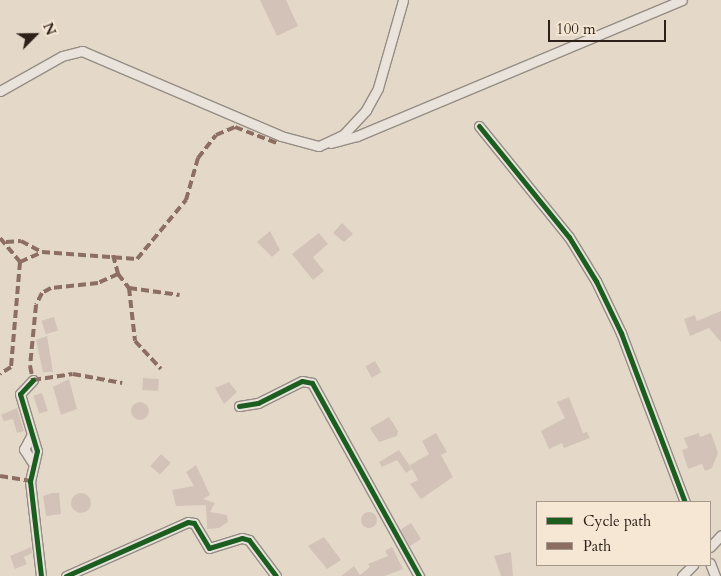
<!DOCTYPE html>
<style>
body{margin:0}
#map{position:relative;width:721px;height:576px;overflow:hidden;background:#e4d9c9;font-family:Cardo,serif}
div>[style]{position:absolute}
.building>*{inset:0;background:#d3c2b8;transform-origin:0 0}
.round{border-radius:50%}
.roads{filter:drop-shadow(1px 0 #958d84) drop-shadow(-1px 0 #958d84) drop-shadow(0 1px #958d84) drop-shadow(0 -1px #958d84)}
.minor>*{height:9px;margin:-4.5px;padding:0 4.5px;transform-origin:4.5px;border-radius:4.5px;background:#e9e3dc}
.quiet>*{height:4px;margin-top:-2px;transform-origin:0;background:repeating-linear-gradient(90deg,#8d6e63 0 8px,transparent 0 12px)}
.cycleway>*{height:5px;margin:-2.5px;padding:0 2.5px;transform-origin:2.5px;border-radius:2.5px;background:#1b5e20}
span{translate:-50% -50%;white-space:nowrap;text-align:center;line-height:1.15;-webkit-text-stroke:4.5px #f5e7d4;paint-order:stroke}
.legend{position:absolute;left:536px;top:501px;width:175px;height:65px;box-sizing:border-box;background:#f5e7d4;border:1px solid #a59789;margin:0;padding:6px 9px;list-style:none;font-size:15px;color:#2c2019}
.legend li{display:flex;align-items:center;gap:10px;height:25px}
.legend b{width:25px;border:1px solid #a59789}
.north{position:absolute;left:10px;top:10px;width:50px;height:50px;-webkit-text-stroke:4px #f5e7d4;paint-order:stroke;rotate:67deg;font-size:14px;font-weight:700;line-height:20px;text-align:center;color:#2c2019}
.north::after{content:'';display:block;margin:auto;width:18px;height:22px;background:#2c2019;clip-path:polygon(50% 0,100% 100%,50% 72%,0 100%)}
.scale{position:absolute;left:548px;top:20px;width:118px;height:22px;box-sizing:border-box;border:2px solid #2c2019;border-top:0;padding-left:6px;font-size:15px;line-height:18px;white-space:nowrap;color:#2c2019;-webkit-text-stroke:4px #f5e7d4;paint-order:stroke}
</style>
<div id="map">
<div class="building">
<i style="clip-path:polygon(260px 0,286px 0,298px 26px,277px 36px)"></i>
<i style="clip-path:polygon(342px 223px,353px 234px,344px 242px,333px 233px)"></i>
<i style="clip-path:polygon(270px 231px,280px 250px,272px 257px,257px 242px)"></i>
<i style="clip-path:polygon(319px 233px,328px 244px,313px 257px,324px 271px,313px 280px,292px 254px)"></i>
<i style="clip-path:polygon(721px 311px,721px 342px,709px 328px,690px 336px,684px 319px,695px 315px,697px 321px)"></i>
<i style="left:54px;top:317px;width:14px;height:13px;rotate:73deg"></i>
<i style="clip-path:polygon(47px 336px,53px 372px,43px 372px,36px 340px)"></i>
<i style="left:375px;top:361px;width:13px;height:11px;rotate:61deg"></i>
<i style="left:143px;top:378px;width:16px;height:12px;rotate:4deg"></i>
<i style="clip-path:polygon(69px 379px,77px 409px,61px 415px,53px 387px)"></i>
<i style="clip-path:polygon(229px 382px,237px 392px,224px 404px,215px 388px)"></i>
<i style="left:42px;top:393px;width:19px;height:9px;rotate:72deg"></i>
<i style="clip-path:polygon(569px 397px,583px 433px,587px 432px,590px 438px,564px 448px,562px 443px,549px 449px,541px 431px,565px 418px,557px 402px)"></i>
<i class="round" style="left:131px;top:402px;width:18px;height:18px"></i>
<i style="clip-path:polygon(17px 408px,24px 431px,17px 433px,13px 419px,4px 421px,1px 415px)"></i>
<i style="clip-path:polygon(389px 417px,398px 431px,397px 436px,379px 442px,370px 428px)"></i>
<i style="clip-path:polygon(436px 433px,447px 452px,441px 455px,453px 477px,421px 499px,410px 484px,418px 480px,410px 465px,429px 454px,422px 441px)"></i>
<i style="clip-path:polygon(699px 433px,700px 437px,711px 433px,718px 453px,712px 468px,705px 471px,702px 464px,688px 469px,682px 450px,688px 448px,684px 438px)"></i>
<i style="clip-path:polygon(399px 450px,412px 469px,406px 473px,397px 460px,382px 467px,379px 462px)"></i>
<i style="left:161px;top:454px;width:13px;height:16px;rotate:42deg"></i>
<i style="clip-path:polygon(196px 465px,210px 495px,203px 499px,215px 503px,210px 512px,227px 515px,228px 522px,219px 528px,207px 529px,206px 505px,176px 506px,172px 490px,194px 486px,186px 472px)"></i>
<i style="clip-path:polygon(52px 493px,59px 493px,61px 514px,46px 516px,43px 496px)"></i>
<i class="round" style="left:71px;top:493px;width:20px;height:20px"></i>
<i class="round" style="left:361px;top:512px;width:16px;height:16px"></i>
<i style="left:411px;top:523px;width:19px;height:13px;rotate:58deg"></i>
<i style="clip-path:polygon(324px 537px,341px 560px,327px 569px,308px 546px)"></i>
<i style="clip-path:polygon(31px 547px,32px 553px,24px 557px,27px 564px,15px 569px,10px 556px)"></i>
<i style="clip-path:polygon(392px 547px,403px 569px,385px 576px,341px 576px,354px 566px,360px 575px,370px 567px,368px 564px,388px 556px,385px 551px)"></i>
<i style="clip-path:polygon(511px 552px,513px 576px,501px 576px,494px 556px)"></i>
</div>
<div class="roads">
<div class="minor">
<i style="left:0;top:91px;width:71px;rotate:-29.4deg"></i>
<i style="left:62px;top:56px;width:21px;rotate:-14deg"></i>
<i style="left:82px;top:51px;width:216px;rotate:23.1deg"></i>
<i style="left:281px;top:136px;width:39px;rotate:15deg"></i>
<i style="left:319px;top:146px;width:26px;rotate:-25deg"></i>
<i style="left:343px;top:135px;width:34px;rotate:-47deg"></i>
<i style="left:366px;top:110px;width:25px;rotate:-61deg"></i>
<i style="left:378px;top:88px;width:91px;rotate:-74.1deg"></i>
<i style="left:479px;top:126px;width:143px;rotate:51deg"></i>
<i style="left:569px;top:237px;width:52px;rotate:58.5deg"></i>
<i style="left:596px;top:281px;width:58px;rotate:64.3deg"></i>
<i style="left:621px;top:333px;width:181px;rotate:69.3deg"></i>
<i style="left:331px;top:143px;width:27px;rotate:-15deg"></i>
<i style="left:357px;top:136px;width:352px;rotate:-22.7deg"></i>
<i style="left:33px;top:380px;width:19px;rotate:133deg"></i>
<i style="left:20px;top:394px;width:59px;rotate:73.4deg"></i>
<i style="left:37px;top:451px;width:31px;rotate:103deg"></i>
<i style="left:30px;top:481px;width:96px;rotate:83.4deg"></i>
<i style="left:239px;top:406px;width:19px;rotate:-9deg"></i>
<i style="left:258px;top:403px;width:49px;rotate:-26.6deg"></i>
<i style="left:302px;top:381px;width:10px;rotate:11deg"></i>
<i style="left:312px;top:383px;width:221px;rotate:61deg"></i>
<i style="left:31px;top:436px;width:15px;rotate:118deg"></i>
<i style="left:24px;top:449px;width:15px;rotate:58deg"></i>
<i style="left:710px;top:547px;width:16px;rotate:-47deg"></i>
<i style="left:710px;top:563px;width:14px;rotate:69deg"></i>
<i style="left:66px;top:576px;width:133px;rotate:-23.9deg"></i>
<i style="left:188px;top:522px;width:6px;rotate:9deg"></i>
<i style="left:194px;top:523px;width:29px;rotate:59deg"></i>
<i style="left:209px;top:548px;width:34px;rotate:-17deg"></i>
<i style="left:242px;top:538px;width:7px;rotate:16deg"></i>
<i style="left:249px;top:540px;width:45px;rotate:53.1deg"></i>
<i style="left:682px;top:576px;width:16px;rotate:-45deg"></i>
</div>
</div>
<div class="quiet">
<i style="left:0;top:238px;width:31px;rotate:50deg"></i>
<i style="left:20px;top:262px;width:105px;rotate:94.9deg"></i>
<i style="left:11px;top:367px;width:13px;rotate:148deg"></i>
<i style="left:6px;top:242px;width:15px;rotate:-4deg"></i>
<i style="left:21px;top:241px;width:24px;rotate:28deg"></i>
<i style="left:113px;top:255px;width:20px;rotate:75deg"></i>
<i style="left:118px;top:274px;width:18px;rotate:52deg"></i>
<i style="left:129px;top:288px;width:51px;rotate:7.8deg"></i>
<i style="left:20px;top:262px;width:24px;rotate:-24deg"></i>
<i style="left:42px;top:252px;width:95px;rotate:4.2deg"></i>
<i style="left:137px;top:259px;width:77px;rotate:-50.3deg"></i>
<i style="left:186px;top:200px;width:44px;rotate:-74.1deg"></i>
<i style="left:198px;top:158px;width:29px;rotate:-52deg"></i>
<i style="left:216px;top:135px;width:21px;rotate:-23deg"></i>
<i style="left:235px;top:127px;width:45px;rotate:20.9deg"></i>
<i style="left:118px;top:274px;width:22px;rotate:156deg"></i>
<i style="left:98px;top:283px;width:47px;rotate:173.9deg"></i>
<i style="left:51px;top:288px;width:10px;rotate:151deg"></i>
<i style="left:42px;top:293px;width:13px;rotate:117deg"></i>
<i style="left:36px;top:305px;width:61px;rotate:95.6deg"></i>
<i style="left:30px;top:366px;width:14px;rotate:78deg"></i>
<i style="left:33px;top:380px;width:40px;rotate:-8.5deg"></i>
<i style="left:73px;top:374px;width:50px;rotate:10.4deg"></i>
<i style="left:129px;top:288px;width:53px;rotate:83.5deg"></i>
<i style="left:135px;top:341px;width:38px;rotate:47deg"></i>
<i style="left:0;top:476px;width:30px;rotate:9deg"></i>
</div>
<div class="cycleway">
<i style="left:479px;top:126px;width:143px;rotate:51deg"></i>
<i style="left:569px;top:237px;width:52px;rotate:58.5deg"></i>
<i style="left:596px;top:281px;width:58px;rotate:64.3deg"></i>
<i style="left:621px;top:333px;width:181px;rotate:69.3deg"></i>
<i style="left:33px;top:380px;width:19px;rotate:133deg"></i>
<i style="left:20px;top:394px;width:59px;rotate:73.4deg"></i>
<i style="left:37px;top:451px;width:31px;rotate:103deg"></i>
<i style="left:30px;top:481px;width:96px;rotate:83.4deg"></i>
<i style="left:239px;top:406px;width:19px;rotate:-9deg"></i>
<i style="left:258px;top:403px;width:49px;rotate:-26.6deg"></i>
<i style="left:302px;top:381px;width:10px;rotate:11deg"></i>
<i style="left:312px;top:383px;width:221px;rotate:61deg"></i>
<i style="left:66px;top:576px;width:133px;rotate:-23.9deg"></i>
<i style="left:188px;top:522px;width:6px;rotate:9deg"></i>
<i style="left:194px;top:523px;width:29px;rotate:59deg"></i>
<i style="left:209px;top:548px;width:34px;rotate:-17deg"></i>
<i style="left:242px;top:538px;width:7px;rotate:16deg"></i>
<i style="left:249px;top:540px;width:45px;rotate:53.1deg"></i>
</div>
<ul class="legend">
<li><b style="height:6px;background:#1b5e20"></b>Cycle path</li>
<li><b style="height:6px;background:#8d6e63"></b>Path</li>
</ul>
<div class="north">N</div>
<div class="scale">100 m</div>
</div>
